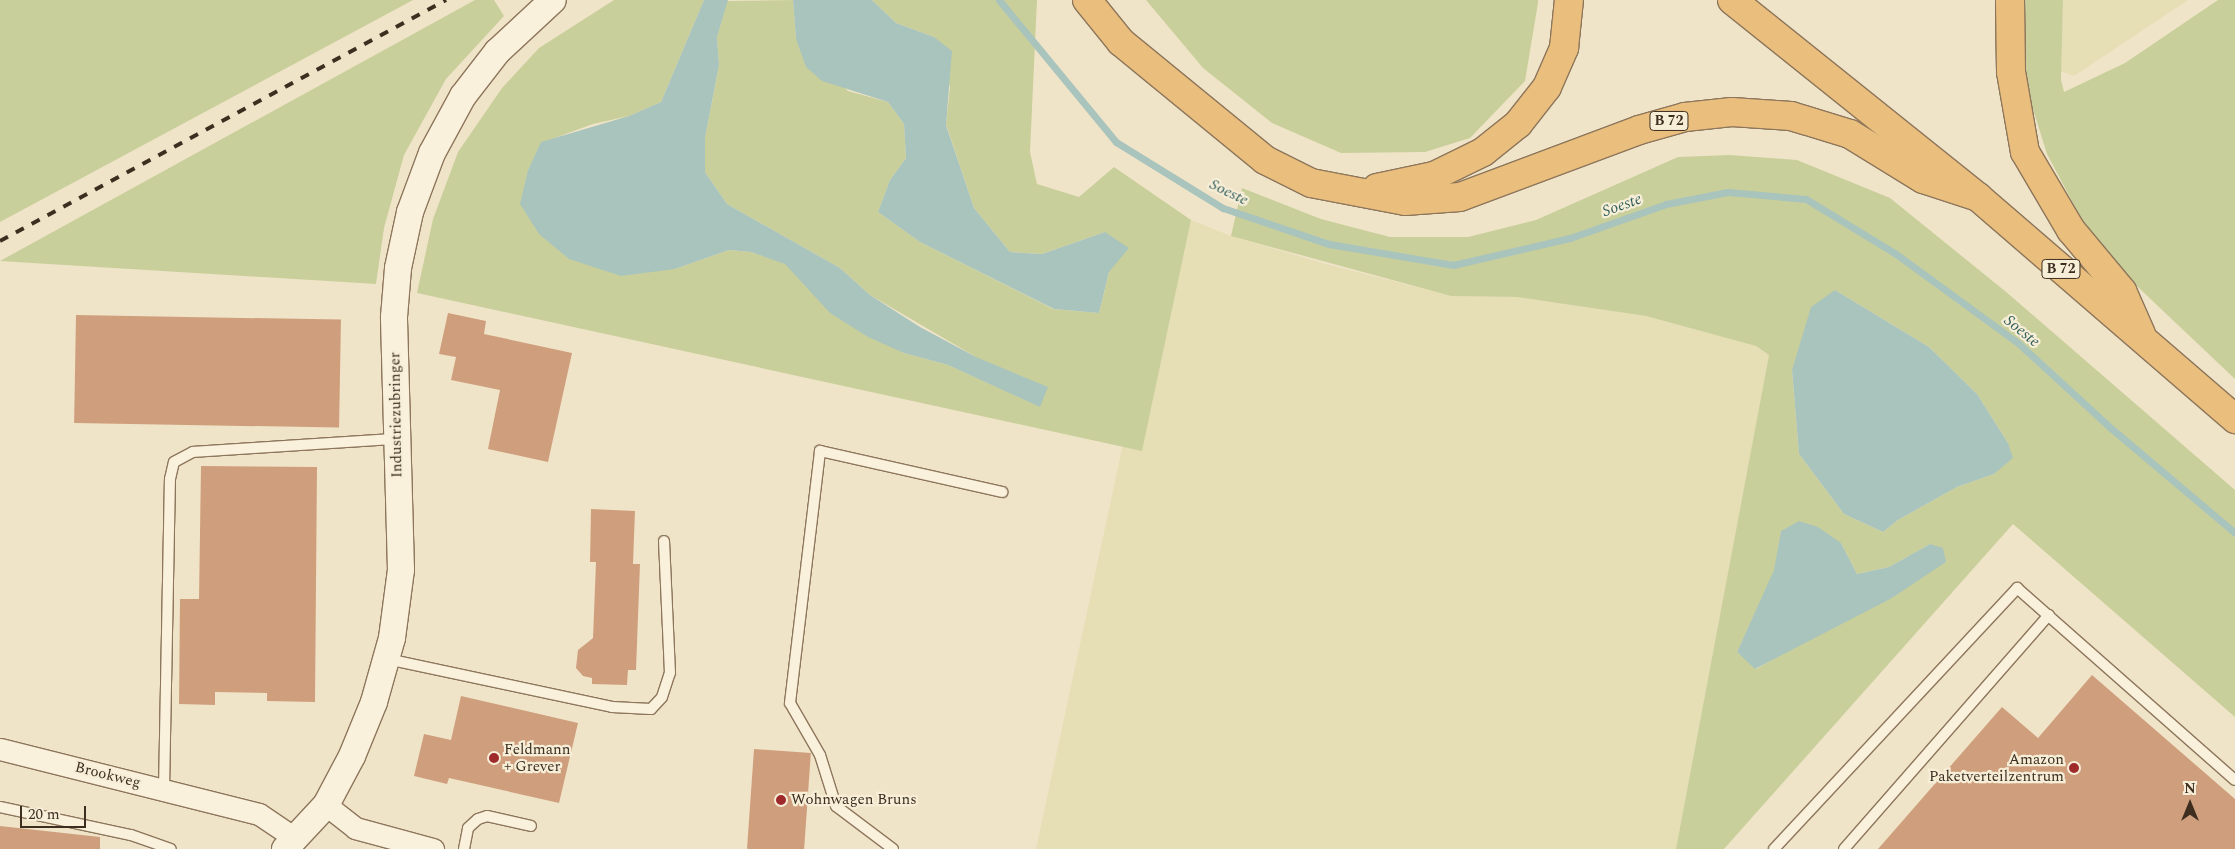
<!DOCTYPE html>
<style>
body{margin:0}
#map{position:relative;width:2235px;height:849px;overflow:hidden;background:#f0e4c8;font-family:Spectral,serif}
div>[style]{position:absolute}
.farmland>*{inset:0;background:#e6deb5}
.green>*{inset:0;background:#c9cf9b}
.water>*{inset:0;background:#a9c4bc}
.stream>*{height:7px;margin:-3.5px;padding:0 3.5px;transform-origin:3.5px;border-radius:3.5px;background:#a9c4bc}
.building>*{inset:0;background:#cf9f7d;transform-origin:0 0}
.roads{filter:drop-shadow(1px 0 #8d765c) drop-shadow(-1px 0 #8d765c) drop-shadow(0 1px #8d765c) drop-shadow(0 -1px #8d765c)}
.service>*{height:10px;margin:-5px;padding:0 5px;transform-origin:5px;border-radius:5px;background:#faf1dc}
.minor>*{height:21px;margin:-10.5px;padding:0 10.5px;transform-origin:10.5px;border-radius:10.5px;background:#faf1dc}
.tertiary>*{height:26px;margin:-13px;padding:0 13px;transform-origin:13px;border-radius:13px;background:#faf1dc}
.trunk>*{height:28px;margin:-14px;padding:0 14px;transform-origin:14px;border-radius:14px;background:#eabe7c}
.rail>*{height:4px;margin-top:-2px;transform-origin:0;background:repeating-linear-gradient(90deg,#3d2e20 0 9px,transparent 0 18px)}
.dots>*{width:14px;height:14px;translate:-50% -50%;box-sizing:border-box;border:2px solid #f7eed8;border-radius:50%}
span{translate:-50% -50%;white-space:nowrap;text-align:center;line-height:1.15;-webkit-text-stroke:4.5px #f7eed8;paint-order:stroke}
.shield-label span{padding:1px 4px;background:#f7eed8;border:1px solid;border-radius:4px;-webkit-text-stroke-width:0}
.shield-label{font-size:14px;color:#3d2e20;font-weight:700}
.street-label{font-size:15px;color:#3d2e20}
.poi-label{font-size:15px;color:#3d2e20}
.left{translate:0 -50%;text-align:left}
.right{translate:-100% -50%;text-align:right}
.water-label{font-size:16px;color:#2f5d5a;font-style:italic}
.north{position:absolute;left:2165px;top:779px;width:50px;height:50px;-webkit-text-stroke:4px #f7eed8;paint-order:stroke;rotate:0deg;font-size:14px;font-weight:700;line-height:20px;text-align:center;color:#3d2e20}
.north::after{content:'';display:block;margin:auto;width:18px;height:22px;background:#3d2e20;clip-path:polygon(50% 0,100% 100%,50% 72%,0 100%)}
.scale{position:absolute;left:20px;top:806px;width:66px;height:22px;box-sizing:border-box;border:2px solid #3d2e20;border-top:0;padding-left:6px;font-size:15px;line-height:18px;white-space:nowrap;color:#3d2e20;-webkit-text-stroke:4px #f7eed8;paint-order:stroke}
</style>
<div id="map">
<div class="farmland">
<i style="clip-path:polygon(2063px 0,2188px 0,2074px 76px,2061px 71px)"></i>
<i style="clip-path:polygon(1191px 220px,1231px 236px,1326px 264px,1451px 296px,1517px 297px,1646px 316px,1756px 346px,1769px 355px,1676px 849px,1036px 849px,1123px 444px,1142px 450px)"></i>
</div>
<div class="green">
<i style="clip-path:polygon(0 0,413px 0,0 222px)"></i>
<i style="clip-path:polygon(475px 0,494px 0,504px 16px,446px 79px,404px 155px,384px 228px,376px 284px,0 261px)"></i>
<i style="clip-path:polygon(614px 0,704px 0,661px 102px,629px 116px,593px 124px,541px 143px,528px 170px,675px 269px,729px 250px,751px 252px,785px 263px,804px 282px,904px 353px,948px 365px,1039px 406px,976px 357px,870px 295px,840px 268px,727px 204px,705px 172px,705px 138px,719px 65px,717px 37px,727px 1px,793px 0,796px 39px,848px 91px,888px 102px,904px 124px,906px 158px,890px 180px,878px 212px,920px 242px,1053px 309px,1099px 313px,1109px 272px,1105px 232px,1042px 254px,1010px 252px,974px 208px,946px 124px,950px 87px,934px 37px,896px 23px,872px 0,1037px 0,1030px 152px,1037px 184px,1079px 197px,1114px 167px,1191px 220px,1142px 451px,417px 293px,433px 219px,458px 152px,502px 88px,539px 48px)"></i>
<i style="clip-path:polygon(1146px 0,1538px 0,1538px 3px,1525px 81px,1470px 138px,1425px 152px,1341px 153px,1272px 123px,1203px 68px)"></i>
<i style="clip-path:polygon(2021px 0,2063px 0,2061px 80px,2064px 92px,2125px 63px,2218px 0,2235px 0,2235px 379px,2122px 272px,2084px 224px,2047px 154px,2032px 106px,2024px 64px)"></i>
<i style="clip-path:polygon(evenodd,1730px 155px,1797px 160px,1890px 198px,2005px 291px,2235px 490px,2235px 717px,2013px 524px,1724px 849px,1676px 849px,1769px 355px,1756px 346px,1646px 316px,1517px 297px,1451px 296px,1231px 236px,1242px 188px,1321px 219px,1390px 237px,1468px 237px,1536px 220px,1678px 157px,1730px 155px,1835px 290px,1929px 347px,1977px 394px,2008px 443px,1994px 474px,1957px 487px,1898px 520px,1883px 532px,1844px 514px,1799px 454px,1792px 370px,1835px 290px,1730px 155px,1781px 531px,1841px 543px,1857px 574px,1889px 567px,1930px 544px,1946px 562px,1756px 669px,1737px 652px,1775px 570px,1781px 531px)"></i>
</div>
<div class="water">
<i style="clip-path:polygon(704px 0,728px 0,717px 37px,719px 65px,705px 138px,705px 172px,727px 204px,840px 268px,870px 295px,920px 327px,976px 357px,1048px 387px,1040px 407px,948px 365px,904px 353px,868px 337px,830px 313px,785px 264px,751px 252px,729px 250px,675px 269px,621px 276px,569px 259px,539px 234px,520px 204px,528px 170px,541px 142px,629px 116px,661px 102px)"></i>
<i style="clip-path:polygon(793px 0,872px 0,896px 23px,934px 37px,952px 51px,946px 125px,974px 208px,1010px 252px,1042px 254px,1105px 232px,1129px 248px,1109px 272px,1099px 313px,1054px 309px,920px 242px,878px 212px,890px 180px,906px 158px,904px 124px,888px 102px,822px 81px,806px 67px,796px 39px)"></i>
<i style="clip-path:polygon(1835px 290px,1929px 347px,1977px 394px,2008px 443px,2013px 458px,1994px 474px,1957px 487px,1898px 520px,1883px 532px,1844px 514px,1799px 454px,1792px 370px,1811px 307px)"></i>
<i style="clip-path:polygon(1799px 521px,1818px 527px,1841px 543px,1857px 574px,1889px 567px,1930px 544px,1943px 548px,1946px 562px,1892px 598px,1755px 669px,1737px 652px,1774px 570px,1781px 531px)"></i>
</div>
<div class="stream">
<i style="left:999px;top:0;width:184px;rotate:50.5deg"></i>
<i style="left:1116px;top:142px;width:126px;rotate:31.7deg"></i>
<i style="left:1223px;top:208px;width:112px;rotate:18.8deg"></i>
<i style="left:1329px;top:244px;width:126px;rotate:9.6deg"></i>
<i style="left:1453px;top:265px;width:120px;rotate:-13deg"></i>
<i style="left:1570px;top:238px;width:102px;rotate:-19.5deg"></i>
<i style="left:1666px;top:204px;width:63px;rotate:-11deg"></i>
<i style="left:1728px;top:192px;width:78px;rotate:5.1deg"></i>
<i style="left:1806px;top:199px;width:105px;rotate:31.4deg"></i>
<i style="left:1896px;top:254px;width:151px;rotate:36.1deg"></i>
<i style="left:2018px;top:343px;width:127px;rotate:42.5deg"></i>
<i style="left:2112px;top:429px;width:161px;rotate:40.2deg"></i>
</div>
<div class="building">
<i style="clip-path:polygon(448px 313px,486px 321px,484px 334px,572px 353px,548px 462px,488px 449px,500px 390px,451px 380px,456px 357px,439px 354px)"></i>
<i style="left:76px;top:315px;width:265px;height:108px;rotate:1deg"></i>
<i style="clip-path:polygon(201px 466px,317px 467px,315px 702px,267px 701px,267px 693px,215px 692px,215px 705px,179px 704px,180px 599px,199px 599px)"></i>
<i style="clip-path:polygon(591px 509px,635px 511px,633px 564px,640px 564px,636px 670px,628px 670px,627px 685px,592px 684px,592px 678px,583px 676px,576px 668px,578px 650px,593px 638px,596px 562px,590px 562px)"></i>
<i style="clip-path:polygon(2092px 675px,2235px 799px,2235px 849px,1878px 849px,2002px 707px,2038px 738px)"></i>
<i style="clip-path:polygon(461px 696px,578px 723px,559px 803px,449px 778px,447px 784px,414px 776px,424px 734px,451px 740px)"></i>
<i style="left:754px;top:749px;width:57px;height:100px;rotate:4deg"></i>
<i style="clip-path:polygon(0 826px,100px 837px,100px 849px,0 849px)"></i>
</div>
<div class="roads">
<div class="service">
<i style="left:387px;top:659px;width:230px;rotate:12deg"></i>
<i style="left:612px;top:707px;width:39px;rotate:3deg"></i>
<i style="left:651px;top:709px;width:16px;rotate:-47deg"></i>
<i style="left:662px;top:697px;width:25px;rotate:-72deg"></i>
<i style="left:670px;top:673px;width:132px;rotate:-92.6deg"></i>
<i style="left:164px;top:789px;width:310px;rotate:-88.9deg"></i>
<i style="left:170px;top:479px;width:17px;rotate:-77deg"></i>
<i style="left:174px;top:462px;width:21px;rotate:-28deg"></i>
<i style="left:193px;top:452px;width:203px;rotate:-3.7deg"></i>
<i style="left:0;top:807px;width:134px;rotate:12.1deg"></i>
<i style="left:131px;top:835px;width:42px;rotate:19.3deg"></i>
<i style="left:464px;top:849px;width:21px;rotate:-79deg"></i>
<i style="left:468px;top:828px;width:13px;rotate:-42deg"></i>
<i style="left:478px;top:819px;width:9px;rotate:-18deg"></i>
<i style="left:487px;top:816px;width:45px;rotate:12.8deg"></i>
<i style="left:893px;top:849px;width:71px;rotate:-143deg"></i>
<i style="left:836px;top:806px;width:53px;rotate:-107.4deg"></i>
<i style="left:820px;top:755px;width:60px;rotate:-120deg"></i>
<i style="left:790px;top:703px;width:254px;rotate:-83.2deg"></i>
<i style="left:820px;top:451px;width:187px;rotate:12.7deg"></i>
<i style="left:1774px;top:849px;width:357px;rotate:-47deg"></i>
<i style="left:2017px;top:588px;width:290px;rotate:41.4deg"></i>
<i style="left:1844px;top:849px;width:311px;rotate:-48.8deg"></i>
</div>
<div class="minor">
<i style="left:0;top:749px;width:267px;rotate:14.1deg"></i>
<i style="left:259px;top:814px;width:45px;rotate:34deg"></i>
<i style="left:326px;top:805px;width:37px;rotate:38deg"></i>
<i style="left:355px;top:828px;width:81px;rotate:15.1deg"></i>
</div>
<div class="tertiary">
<i style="left:285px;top:849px;width:60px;rotate:-47deg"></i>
<i style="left:326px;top:805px;width:55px;rotate:-62deg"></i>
<i style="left:352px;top:756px;width:58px;rotate:-67.8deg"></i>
<i style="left:374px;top:702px;width:66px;rotate:-74.3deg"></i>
<i style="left:392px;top:638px;width:69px;rotate:-82.5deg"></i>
<i style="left:401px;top:570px;width:253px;rotate:-91.6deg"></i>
<i style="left:394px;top:317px;width:49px;rotate:-85.3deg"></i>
<i style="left:398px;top:268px;width:57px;rotate:-77.9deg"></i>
<i style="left:410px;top:212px;width:63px;rotate:-69.6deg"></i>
<i style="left:432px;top:153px;width:65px;rotate:-61.5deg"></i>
<i style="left:463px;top:96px;width:56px;rotate:-52.3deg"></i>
<i style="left:497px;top:52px;width:76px;rotate:-42.9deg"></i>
</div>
<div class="trunk">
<i style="left:1087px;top:0;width:54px;rotate:51deg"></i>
<i style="left:1121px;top:42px;width:186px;rotate:39.3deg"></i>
<i style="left:1265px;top:160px;width:51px;rotate:26.6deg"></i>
<i style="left:1311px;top:183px;width:96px;rotate:10.8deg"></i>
<i style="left:1405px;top:201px;width:55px;rotate:-4.2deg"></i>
<i style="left:1460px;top:197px;width:191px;rotate:-20.5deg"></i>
<i style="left:1639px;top:130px;width:48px;rotate:-15.8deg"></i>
<i style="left:1685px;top:117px;width:47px;rotate:-6.1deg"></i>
<i style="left:1732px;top:112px;width:59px;rotate:3.9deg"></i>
<i style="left:1791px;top:116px;width:62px;rotate:17deg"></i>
<i style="left:1850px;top:134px;width:86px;rotate:31.7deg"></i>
<i style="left:1923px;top:179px;width:58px;rotate:18.1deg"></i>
<i style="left:1732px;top:0;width:315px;rotate:38.7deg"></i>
<i style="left:1978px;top:197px;width:340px;rotate:40.8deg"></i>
<i style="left:2010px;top:0;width:72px;rotate:89.2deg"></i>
<i style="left:2011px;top:72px;width:81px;rotate:80.1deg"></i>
<i style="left:2025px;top:152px;width:91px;rotate:59.5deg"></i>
<i style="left:2071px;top:230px;width:80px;rotate:50.1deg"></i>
<i style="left:2122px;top:291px;width:47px;rotate:66.2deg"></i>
<i style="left:1377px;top:188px;width:58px;rotate:-11.9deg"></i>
<i style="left:1434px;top:176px;width:55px;rotate:-26.1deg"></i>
<i style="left:1483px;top:152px;width:45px;rotate:-38.7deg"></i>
<i style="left:1518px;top:124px;width:47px;rotate:-51.9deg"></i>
<i style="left:1547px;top:87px;width:43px;rotate:-66.4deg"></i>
<i style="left:1564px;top:48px;width:48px;rotate:-84.1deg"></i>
</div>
</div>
<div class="rail">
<i style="left:0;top:241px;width:507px;rotate:-28.38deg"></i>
</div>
<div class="dots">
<i style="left:494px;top:758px;background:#9e2a2b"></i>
<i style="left:2074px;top:768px;background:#9e2a2b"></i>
<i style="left:781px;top:800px;background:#9e2a2b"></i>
</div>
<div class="shield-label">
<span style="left:1669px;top:121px">B 72</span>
<span style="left:2061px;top:269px">B 72</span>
</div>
<div class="street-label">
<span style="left:396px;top:415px;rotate:-91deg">Industriezubringer</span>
<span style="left:108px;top:775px;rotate:14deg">Brookweg</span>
</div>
<div class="poi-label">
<span class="left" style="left:504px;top:758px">Feldmann<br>+ Grever</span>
<span class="right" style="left:2064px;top:768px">Amazon<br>Paketverteilzentrum</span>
<span class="left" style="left:791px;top:800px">Wohnwagen Bruns</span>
</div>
<div class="water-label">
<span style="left:1229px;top:192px;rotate:26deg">Soeste</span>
<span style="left:1622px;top:205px;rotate:-20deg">Soeste</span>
<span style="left:2022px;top:331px;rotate:39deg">Soeste</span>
</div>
<div class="north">N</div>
<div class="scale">20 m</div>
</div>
